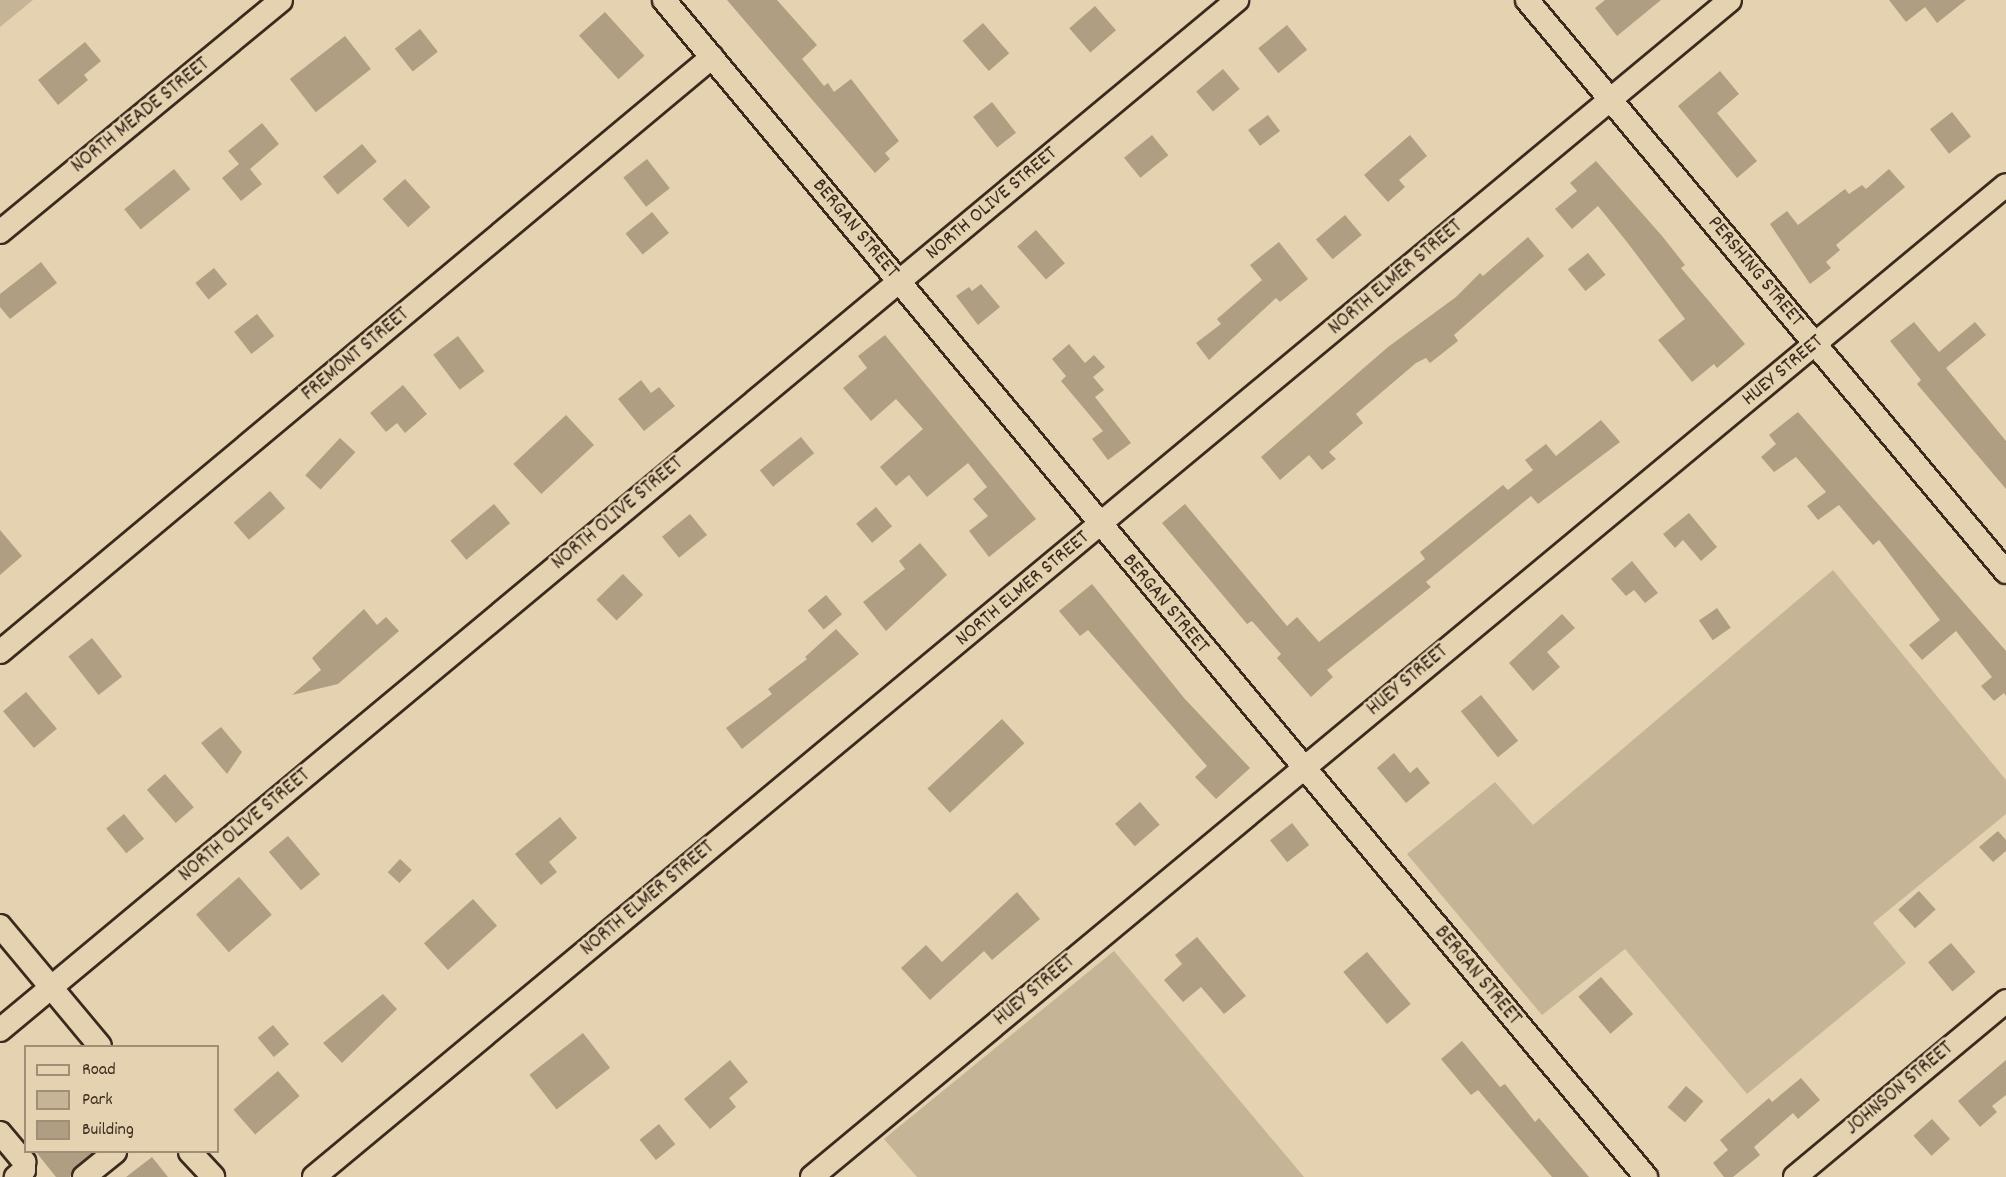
<!DOCTYPE html>
<style>
body{margin:0}
#map{position:relative;width:2006px;height:1177px;overflow:hidden;background:#e4d2b0;font-family:Dekko,sans-serif}
div>[style]{position:absolute}
.green>*{inset:0;background:#c5b496}
.building>*{inset:0;background:#b09e83;transform-origin:0 0}
.roads{filter:drop-shadow(2px 0 #3b2a1e) drop-shadow(-2px 0 #3b2a1e) drop-shadow(0 2px #3b2a1e) drop-shadow(0 -2px #3b2a1e)}
.minor>*{height:22px;margin:-11px;padding:0 11px;transform-origin:11px;border-radius:11px;background:#e4d2b0}
span{translate:-50% -50%;white-space:nowrap;text-align:center;line-height:1.15;-webkit-text-stroke:5px #e4d2b0;paint-order:stroke}
.street-label{font-size:21px;color:#3b2a1e}
.legend{position:absolute;left:24px;top:1045px;width:195px;height:108px;box-sizing:border-box;background:#e4d2b0;border:2px solid #a08f76;margin:0;padding:8px 10px;list-style:none;font-size:18px;color:#3b2a1e}
.legend li{display:flex;align-items:center;gap:12px;height:30px}
.legend b{width:30px;border:2px solid #a08f76}
</style>
<div id="map">
<div class="green">
<i style="clip-path:polygon(0 0,33px 0,0 27px)"></i>
<i style="clip-path:polygon(1833px 570px,2006px 780px,2006px 814px,1873px 923px,1906px 963px,1747px 1094px,1625px 949px,1542px 1015px,1407px 854px,1495px 782px,1533px 825px)"></i>
<i style="clip-path:polygon(1114px 951px,1304px 1177px,917px 1177px,884px 1139px)"></i>
</div>
<div class="building">
<i style="clip-path:polygon(727px 0,777px 0,817px 45px,802px 59px,824px 86px,828px 83px,834px 92px,851px 79px,899px 141px,885px 153px,890px 159px,875px 173px)"></i>
<i style="clip-path:polygon(1605px 0,1661px 0,1617px 36px,1595px 8px)"></i>
<i style="clip-path:polygon(1889px 0,1966px 0,1937px 23px,1925px 7px,1906px 22px)"></i>
<i style="left:1095px;top:6px;width:32px;height:34px;rotate:49deg"></i>
<i style="left:605px;top:12px;width:59px;height:35px;rotate:48deg"></i>
<i style="left:983px;top:23px;width:40px;height:27px;rotate:49deg"></i>
<i style="left:1287px;top:25px;width:32px;height:37px;rotate:51deg"></i>
<i style="left:420px;top:29px;width:29px;height:32px;rotate:52deg"></i>
<i style="left:345px;top:36px;width:42px;height:70px;rotate:52deg"></i>
<i style="clip-path:polygon(85px 42px,101px 61px,84px 75px,88px 80px,58px 105px,38px 80px)"></i>
<i style="left:1223px;top:69px;width:26px;height:35px;rotate:50deg"></i>
<i style="clip-path:polygon(1720px 71px,1739px 94px,1717px 113px,1757px 161px,1737px 178px,1678px 106px)"></i>
<i style="left:992px;top:102px;width:39px;height:24px;rotate:52deg"></i>
<i style="left:1952px;top:112px;width:31px;height:28px;rotate:52deg"></i>
<i style="left:1268px;top:115px;width:20px;height:25px;rotate:53deg"></i>
<i style="clip-path:polygon(262px 123px,279px 144px,250px 169px,262px 184px,241px 201px,222px 178px,239px 164px,228px 151px)"></i>
<i style="left:1152px;top:135px;width:26px;height:36px;rotate:51deg"></i>
<i style="clip-path:polygon(1410px 135px,1427px 156px,1399px 180px,1405px 187px,1388px 202px,1364px 175px)"></i>
<i style="left:362px;top:144px;width:23px;height:51px;rotate:50deg"></i>
<i style="left:647px;top:159px;width:37px;height:30px;rotate:52deg"></i>
<i style="clip-path:polygon(1596px 161px,1662px 236px,1685px 265px,1681px 268px,1745px 344px,1717px 368px,1714px 364px,1692px 382px,1658px 340px,1685px 319px,1627px 242px,1598px 206px,1572px 229px,1555px 209px,1577px 191px,1570px 183px)"></i>
<i style="left:174px;top:169px;width:26px;height:64px;rotate:51deg"></i>
<i style="clip-path:polygon(1889px 169px,1905px 187px,1836px 245px,1840px 250px,1826px 262px,1831px 268px,1810px 284px,1770px 224px,1787px 211px,1798px 225px,1845px 189px,1849px 194px,1862px 185px,1866px 189px)"></i>
<i style="left:405px;top:179px;width:38px;height:30px;rotate:48deg"></i>
<i style="left:652px;top:212px;width:27px;height:34px;rotate:51deg"></i>
<i style="left:1345px;top:215px;width:26px;height:38px;rotate:50deg"></i>
<i style="left:1036px;top:230px;width:44px;height:25px;rotate:49deg"></i>
<i style="clip-path:polygon(1528px 237px,1544px 256px,1454px 335px,1458px 341px,1430px 363px,1426px 358px,1416px 363px,1356px 414px,1363px 423px,1329px 452px,1336px 459px,1322px 470px,1309px 455px,1280px 480px,1261px 457px,1388px 347px,1456px 297px,1480px 273px,1483px 276px)"></i>
<i style="clip-path:polygon(1279px 242px,1308px 279px,1280px 302px,1276px 298px,1209px 360px,1196px 343px,1221px 324px,1217px 319px,1262px 280px,1250px 265px)"></i>
<i style="left:1588px;top:253px;width:28px;height:26px;rotate:51deg"></i>
<i style="clip-path:polygon(41px 262px,57px 283px,10px 319px,0 307px,0 294px)"></i>
<i style="left:214px;top:268px;width:21px;height:24px;rotate:51deg"></i>
<i style="clip-path:polygon(981px 284px,1000px 307px,978px 325px,956px 296px,969px 287px,972px 291px)"></i>
<i style="left:257px;top:314px;width:28px;height:29px;rotate:52deg"></i>
<i style="clip-path:polygon(1914px 322px,1939px 352px,1975px 322px,1986px 335px,1946px 368px,2006px 441px,2006px 489px,1917px 384px,1921px 380px,1890px 341px)"></i>
<i style="clip-path:polygon(885px 335px,1036px 519px,989px 557px,969px 531px,988px 516px,973px 499px,987px 487px,968px 463px,927px 497px,909px 475px,896px 486px,880px 467px,923px 429px,896px 399px,871px 421px,843px 388px,867px 368px,858px 356px)"></i>
<i style="left:458px;top:336px;width:44px;height:31px;rotate:53deg"></i>
<i style="clip-path:polygon(1069px 344px,1085px 363px,1094px 355px,1105px 367px,1093px 377px,1104px 390px,1095px 397px,1131px 443px,1108px 460px,1092px 439px,1103px 431px,1061px 381px,1066px 376px,1052px 359px)"></i>
<i style="clip-path:polygon(641px 380px,651px 393px,659px 387px,675px 406px,644px 431px,618px 399px)"></i>
<i style="clip-path:polygon(403px 385px,427px 414px,405px 433px,397px 423px,386px 432px,370px 413px)"></i>
<i style="clip-path:polygon(1798px 412px,2006px 651px,2006px 696px,2004px 693px,1994px 701px,1981px 686px,1992px 677px,1956px 631px,1922px 660px,1909px 645px,1940px 620px,1879px 540px,1873px 545px,1839px 505px,1818px 520px,1807px 506px,1826px 492px,1796px 457px,1774px 472px,1761px 457px,1776px 444px,1769px 435px)"></i>
<i style="left:566px;top:415px;width:41px;height:72px;rotate:47deg"></i>
<i style="clip-path:polygon(1601px 420px,1620px 442px,1538px 504px,1531px 496px,1426px 582px,1431px 587px,1327px 670px,1333px 677px,1311px 697px,1277px 658px,1281px 654px,1252px 621px,1247px 624px,1162px 523px,1185px 504px,1287px 626px,1297px 617px,1319px 642px,1425px 559px,1420px 552px,1503px 485px,1508px 490px,1533px 470px,1525px 460px,1546px 444px,1556px 456px)"></i>
<i style="left:801px;top:437px;width:21px;height:53px;rotate:51deg"></i>
<i style="left:340px;top:438px;width:21px;height:51px;rotate:43deg"></i>
<i style="left:270px;top:491px;width:23px;height:48px;rotate:49deg"></i>
<i style="left:494px;top:504px;width:25px;height:57px;rotate:50deg"></i>
<i style="left:876px;top:507px;width:25px;height:26px;rotate:50deg"></i>
<i style="clip-path:polygon(1689px 513px,1717px 547px,1701px 561px,1683px 540px,1675px 548px,1663px 534px)"></i>
<i style="left:690px;top:514px;width:27px;height:36px;rotate:51deg"></i>
<i style="clip-path:polygon(0 530px,22px 556px,0 575px)"></i>
<i style="clip-path:polygon(920px 543px,947px 575px,886px 631px,863px 602px,905px 569px,899px 561px)"></i>
<i style="clip-path:polygon(1632px 561px,1658px 593px,1645px 603px,1634px 590px,1626px 596px,1611px 579px)"></i>
<i style="left:623px;top:574px;width:29px;height:37px;rotate:46deg"></i>
<i style="clip-path:polygon(1092px 584px,1184px 698px,1250px 768px,1216px 799px,1195px 777px,1207px 766px,1088px 630px,1080px 636px,1059px 611px)"></i>
<i style="left:826px;top:595px;width:25px;height:24px;rotate:50deg"></i>
<i style="left:1717px;top:608px;width:24px;height:22px;rotate:55deg"></i>
<i style="clip-path:polygon(364px 609px,377px 625px,386px 617px,399px 631px,338px 684px,292px 695px,321px 670px,312px 658px)"></i>
<i style="clip-path:polygon(1562px 614px,1575px 628px,1547px 652px,1560px 667px,1533px 691px,1509px 663px)"></i>
<i style="clip-path:polygon(836px 629px,859px 654px,742px 749px,726px 728px,772px 694px,768px 689px,807px 659px,805px 657px)"></i>
<i style="left:92px;top:638px;width:49px;height:30px;rotate:52deg"></i>
<i style="left:26px;top:692px;width:48px;height:30px;rotate:50deg"></i>
<i style="left:1481px;top:695px;width:59px;height:26px;rotate:51deg"></i>
<i style="left:1002px;top:719px;width:33px;height:102px;rotate:47deg"></i>
<i style="clip-path:polygon(221px 727px,242px 752px,227px 774px,201px 743px)"></i>
<i style="clip-path:polygon(1394px 753px,1410px 773px,1417px 767px,1430px 783px,1406px 803px,1377px 768px)"></i>
<i style="left:165px;top:774px;width:44px;height:24px;rotate:49deg"></i>
<i style="left:1140px;top:802px;width:30px;height:33px;rotate:49deg"></i>
<i style="left:124px;top:814px;width:32px;height:23px;rotate:51deg"></i>
<i style="clip-path:polygon(560px 817px,577px 838px,549px 862px,557px 872px,541px 885px,515px 854px)"></i>
<i style="left:1292px;top:823px;width:28px;height:28px;rotate:52deg"></i>
<i style="clip-path:polygon(1998px 831px,2006px 840px,2006px 851px,1993px 862px,1979px 847px)"></i>
<i style="left:288px;top:836px;width:50px;height:25px;rotate:50deg"></i>
<i style="left:400px;top:859px;width:16px;height:18px;rotate:43deg"></i>
<i style="left:239px;top:877px;width:50px;height:57px;rotate:49deg"></i>
<i style="left:1919px;top:891px;width:25px;height:28px;rotate:48deg"></i>
<i style="clip-path:polygon(1017px 892px,1040px 919px,992px 960px,984px 951px,930px 1000px,901px 968px,926px 945px,942px 962px)"></i>
<i style="left:473px;top:899px;width:36px;height:66px;rotate:48deg"></i>
<i style="clip-path:polygon(1197px 937px,1246px 996px,1224px 1014px,1201px 987px,1183px 1002px,1164px 980px,1182px 964px,1175px 955px)"></i>
<i style="left:1951px;top:943px;width:38px;height:30px;rotate:50deg"></i>
<i style="left:1367px;top:952px;width:68px;height:31px;rotate:50deg"></i>
<i style="left:1601px;top:977px;width:49px;height:30px;rotate:49deg"></i>
<i style="clip-path:polygon(383px 994px,397px 1009px,342px 1063px,323px 1043px)"></i>
<i style="left:273px;top:1025px;width:25px;height:20px;rotate:50deg"></i>
<i style="left:583px;top:1033px;width:44px;height:68px;rotate:52deg"></i>
<i style="clip-path:polygon(1462px 1041px,1500px 1087px,1505px 1084px,1535px 1122px,1539px 1118px,1589px 1177px,1552px 1177px,1478px 1090px,1471px 1095px,1441px 1059px)"></i>
<i style="clip-path:polygon(730px 1060px,748px 1082px,729px 1098px,736px 1107px,710px 1129px,684px 1099px)"></i>
<i style="clip-path:polygon(2006px 1060px,2006px 1095px,1992px 1106px,1997px 1112px,1980px 1127px,1958px 1101px)"></i>
<i style="left:278px;top:1071px;width:33px;height:59px;rotate:49deg"></i>
<i style="clip-path:polygon(1801px 1078px,1820px 1100px,1798px 1119px,1793px 1113px,1754px 1147px,1760px 1155px,1733px 1177px,1724px 1177px,1713px 1163px,1728px 1150px,1720px 1140px,1769px 1098px,1772px 1102px)"></i>
<i style="left:1686px;top:1086px;width:23px;height:28px;rotate:41deg"></i>
<i style="left:1932px;top:1119px;width:27px;height:25px;rotate:48deg"></i>
<i style="left:659px;top:1124px;width:26px;height:25px;rotate:51deg"></i>
<i style="clip-path:polygon(36px 1152px,94px 1152px,75px 1167px,70px 1177px,56px 1177px)"></i>
<i style="clip-path:polygon(152px 1157px,168px 1177px,126px 1177px)"></i>
</div>
<div class="roads">
<div class="minor">
<i style="left:664px;top:0;width:1533px;rotate:50.16deg"></i>
<i style="left:1527px;top:0;width:746px;rotate:50.06deg"></i>
<i style="left:0;top:232px;width:364px;rotate:-39.5deg"></i>
<i style="left:0;top:652px;width:928px;rotate:-39.88deg"></i>
<i style="left:0;top:926px;width:156px;rotate:50.2deg"></i>
<i style="left:0;top:1030px;width:1610px;rotate:-39.78deg"></i>
<i style="left:0;top:1133px;width:38px;rotate:50deg"></i>
<i style="left:24px;top:1162px;width:8px;rotate:90deg"></i>
<i style="left:24px;top:1170px;width:11px;rotate:139deg"></i>
<i style="left:190px;top:1152px;width:34px;rotate:47deg"></i>
<i style="left:84px;top:1177px;width:40px;rotate:-39deg"></i>
<i style="left:314px;top:1177px;width:1841px;rotate:-39.73deg"></i>
<i style="left:812px;top:1177px;width:1552px;rotate:-39.72deg"></i>
<i style="left:1795px;top:1177px;width:275px;rotate:-39.8deg"></i>
</div>
</div>
<div class="street-label">
<span style="left:141px;top:116px;rotate:-39deg">NORTH MEADE STREET</span>
<span style="left:992px;top:204px;rotate:-40deg">NORTH OLIVE STREET</span>
<span style="left:855px;top:229px;rotate:50deg">BERGAN STREET</span>
<span style="left:1755px;top:272px;rotate:50deg">PERSHING STREET</span>
<span style="left:1396px;top:278px;rotate:-40deg">NORTH ELMER STREET</span>
<span style="left:356px;top:355px;rotate:-40deg">FREMONT STREET</span>
<span style="left:1783px;top:371px;rotate:-40deg">HUEY STREET</span>
<span style="left:618px;top:514px;rotate:-40deg">NORTH OLIVE STREET</span>
<span style="left:1023px;top:589px;rotate:-40deg">NORTH ELMER STREET</span>
<span style="left:1165px;top:604px;rotate:50deg">BERGAN STREET</span>
<span style="left:1408px;top:681px;rotate:-40deg">HUEY STREET</span>
<span style="left:245px;top:826px;rotate:-40deg">NORTH OLIVE STREET</span>
<span style="left:648px;top:899px;rotate:-40deg">NORTH ELMER STREET</span>
<span style="left:1477px;top:976px;rotate:50deg">BERGAN STREET</span>
<span style="left:1035px;top:991px;rotate:-40deg">HUEY STREET</span>
<span style="left:1900px;top:1089px;rotate:-40deg">JOHNSON STREET</span>
</div>
<ul class="legend">
<li><b style="height:8px;background:#e4d2b0"></b>Road</li>
<li><b style="height:16px;background:#c5b496"></b>Park</li>
<li><b style="height:16px;background:#b09e83"></b>Building</li>
</ul>
</div>
